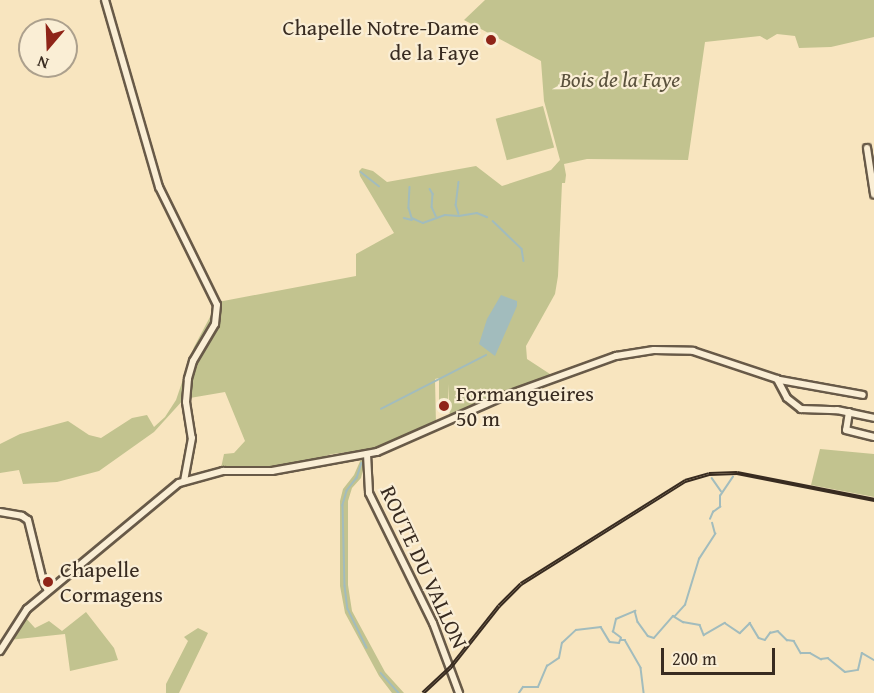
<!DOCTYPE html>
<style>
body{margin:0}
#map{position:relative;width:874px;height:693px;overflow:hidden;background:#f8e5bf;font-family:"Gentium Book Plus",serif}
div>[style]{position:absolute}
.green>*{inset:0;background:#c2c38f;transform-origin:0 0}
.water>*{inset:0;background:#a2bcbd}
.stream>*{height:1.5px;margin:-0.75px;padding:0 0.75px;transform-origin:0.75px;border-radius:0.75px;background:#a2bcbd}
.roads{filter:drop-shadow(2px 0 #685a48) drop-shadow(-2px 0 #685a48) drop-shadow(0 2px #685a48) drop-shadow(0 -2px #685a48)}
.minor>*{height:6px;margin:-3px;padding:0 3px;transform-origin:3px;border-radius:3px;background:#faeed5}
.rail>*{height:4px;margin-top:-2px;transform-origin:0;background:repeating-linear-gradient(90deg,#faeed5 0 4.5px,#382b20 0 9px);box-sizing:border-box;border-block:2px solid #382b20}
.dots>*{width:16px;height:16px;translate:-50% -50%;box-sizing:border-box;border:3px solid #faeed5;border-radius:50%}
span{translate:-50% -50%;white-space:nowrap;text-align:center;line-height:1.15;-webkit-text-stroke:4.5px #faeed5;paint-order:stroke}
.poi-label{font-size:22px;color:#382b20}
.right{translate:-100% -50%;text-align:right}
.left{translate:0 -50%;text-align:left}
.park-label{font-size:22px;color:#5a513c;font-style:italic}
.street-label{font-size:22px;color:#382b20}
.north{position:absolute;left:18px;top:18px;width:60px;height:60px;box-sizing:border-box;background:#faeed5;border:2px solid #aca08d;border-radius:50%;rotate:199deg;font-size:16px;font-weight:700;line-height:24px;text-align:center;color:#382b20}
.north::after{content:'';display:block;margin:auto;width:21px;height:27px;background:#8f2418;clip-path:polygon(50% 0,100% 100%,50% 72%,0 100%)}
.scale{position:absolute;left:661px;top:648px;width:114px;height:27px;box-sizing:border-box;border:3px solid #382b20;border-top:0;padding-left:8px;font-size:18px;line-height:21px;white-space:nowrap;color:#382b20;-webkit-text-stroke:4px #faeed5;paint-order:stroke}
</style>
<div id="map">
<div class="green">
<i style="clip-path:polygon(485px 0,874px 0,874px 37px,831px 47px,799px 48px,795px 36px,777px 34px,767px 40px,760px 36px,705px 42px,688px 160px,587px 159px,564px 164px,566px 175px,565px 183px,562px 183px,558px 276px,555px 294px,526px 346px,527px 359px,553px 376px,450px 420px,448px 384px,448px 401px,439px 401px,439px 378px,435px 379px,436px 425px,376px 449px,332px 454px,309px 461px,269px 468px,221px 468px,224px 454px,234px 453px,245px 441px,225px 392px,184px 399px,154px 432px,99px 471px,57px 482px,23px 484px,19px 470px,0 473px,0 444px,20px 434px,68px 421px,89px 435px,101px 438px,132px 418px,147px 415px,154px 427px,165px 417px,176px 400px,194px 347px,218px 302px,356px 276px,356px 254px,394px 233px,360px 176px,359px 171px,362px 168px,373px 171px,387px 182px,476px 166px,502px 186px,551px 170px,560px 160px,544px 101px,541px 61px,464px 20px)"></i>
<i style="left:543px;top:106px;width:43px;height:49px;rotate:75deg"></i>
<i style="clip-path:polygon(820px 449px,874px 454px,874px 497px,811px 485px)"></i>
<i style="clip-path:polygon(361px 459px,365px 462px,361px 478px,352px 488px,348px 501px,348px 585px,352px 611px,385px 672px,404px 693px,392px 693px,379px 676px,345px 613px,340px 586px,340px 501px,343px 489px,354px 475px)"></i>
<i style="clip-path:polygon(86px 612px,114px 648px,118px 660px,70px 671px,65px 634px,9px 640px,24px 616px,35px 628px,49px 621px,62px 631px)"></i>
<i style="clip-path:polygon(198px 628px,208px 633px,179px 693px,166px 693px,166px 684px,188px 641px,184px 637px)"></i>
</div>
<div class="water">
<i style="clip-path:polygon(501px 295px,517px 301px,517px 306px,495px 356px,479px 344px,487px 319px)"></i>
</div>
<div class="stream">
<i style="left:361px;top:172px;width:23px;rotate:38deg"></i>
<i style="left:459px;top:182px;width:23px;rotate:97deg"></i>
<i style="left:456px;top:205px;width:9px;rotate:72deg"></i>
<i style="left:410px;top:187px;width:21px;rotate:93deg"></i>
<i style="left:409px;top:208px;width:10px;rotate:73deg"></i>
<i style="left:412px;top:218px;width:12px;rotate:24deg"></i>
<i style="left:423px;top:223px;width:23px;rotate:-20deg"></i>
<i style="left:445px;top:215px;width:14px;rotate:4deg"></i>
<i style="left:459px;top:216px;width:18px;rotate:-9deg"></i>
<i style="left:477px;top:213px;width:11px;rotate:22deg"></i>
<i style="left:430px;top:189px;width:6px;rotate:59deg"></i>
<i style="left:433px;top:194px;width:13px;rotate:94deg"></i>
<i style="left:432px;top:207px;width:10px;rotate:66deg"></i>
<i style="left:404px;top:218px;width:8px;rotate:14deg"></i>
<i style="left:493px;top:221px;width:40px;rotate:44deg"></i>
<i style="left:522px;top:249px;width:12px;rotate:81deg"></i>
<i style="left:381px;top:409px;width:118px;rotate:-27.2deg"></i>
<i style="left:362px;top:463px;width:16px;rotate:108deg"></i>
<i style="left:357px;top:478px;width:16px;rotate:128deg"></i>
<i style="left:347px;top:491px;width:15px;rotate:106deg"></i>
<i style="left:343px;top:505px;width:81px;rotate:88.6deg"></i>
<i style="left:345px;top:586px;width:23px;rotate:83deg"></i>
<i style="left:348px;top:609px;width:43px;rotate:64deg"></i>
<i style="left:712px;top:478px;width:16px;rotate:55deg"></i>
<i style="left:710px;top:519px;width:8px;rotate:-67deg"></i>
<i style="left:713px;top:512px;width:9px;rotate:-36deg"></i>
<i style="left:720px;top:507px;width:11px;rotate:-90deg"></i>
<i style="left:720px;top:496px;width:23px;rotate:-56deg"></i>
<i style="left:675px;top:616px;width:15px;rotate:-48deg"></i>
<i style="left:685px;top:605px;width:48px;rotate:-73.1deg"></i>
<i style="left:699px;top:559px;width:30px;rotate:-57deg"></i>
<i style="left:715px;top:534px;width:11px;rotate:-105deg"></i>
<i style="left:621px;top:640px;width:4px"></i>
<i style="left:625px;top:640px;width:32px;rotate:60deg"></i>
<i style="left:641px;top:668px;width:25px;rotate:83deg"></i>
<i style="left:381px;top:673px;width:27px;rotate:48deg"></i>
<i style="left:519px;top:693px;width:7px;rotate:-56deg"></i>
<i style="left:523px;top:687px;width:15px"></i>
<i style="left:538px;top:687px;width:23px;rotate:-67deg"></i>
<i style="left:547px;top:666px;width:14px;rotate:-34deg"></i>
<i style="left:559px;top:658px;width:15px;rotate:-79deg"></i>
<i style="left:562px;top:643px;width:19px;rotate:-43deg"></i>
<i style="left:576px;top:630px;width:25px;rotate:-7deg"></i>
<i style="left:601px;top:627px;width:17px;rotate:59deg"></i>
<i style="left:610px;top:642px;width:9px;rotate:6deg"></i>
<i style="left:619px;top:643px;width:5px;rotate:-68deg"></i>
<i style="left:621px;top:638px;width:10px;rotate:-143deg"></i>
<i style="left:613px;top:632px;width:13px;rotate:-77deg"></i>
<i style="left:616px;top:619px;width:21px;rotate:-23deg"></i>
<i style="left:635px;top:611px;width:11px;rotate:75deg"></i>
<i style="left:638px;top:622px;width:17px;rotate:54deg"></i>
<i style="left:648px;top:636px;width:6px;rotate:18deg"></i>
<i style="left:654px;top:638px;width:29px;rotate:-49deg"></i>
<i style="left:673px;top:616px;width:12px;rotate:31deg"></i>
<i style="left:683px;top:622px;width:17px;rotate:10deg"></i>
<i style="left:700px;top:625px;width:11px;rotate:68deg"></i>
<i style="left:704px;top:635px;width:24px;rotate:-30deg"></i>
<i style="left:725px;top:623px;width:18px;rotate:34deg"></i>
<i style="left:740px;top:633px;width:14px;rotate:-45deg"></i>
<i style="left:750px;top:623px;width:17px;rotate:59deg"></i>
<i style="left:759px;top:638px;width:6px;rotate:18deg"></i>
<i style="left:765px;top:640px;width:9px;rotate:-54deg"></i>
<i style="left:770px;top:633px;width:8px;rotate:-14deg"></i>
<i style="left:778px;top:631px;width:13px;rotate:45deg"></i>
<i style="left:787px;top:640px;width:7px;rotate:8deg"></i>
<i style="left:794px;top:641px;width:14px;rotate:60deg"></i>
<i style="left:801px;top:653px;width:9px"></i>
<i style="left:810px;top:653px;width:13px;rotate:29deg"></i>
<i style="left:821px;top:659px;width:7px;rotate:-8deg"></i>
<i style="left:828px;top:658px;width:22px;rotate:39deg"></i>
<i style="left:845px;top:672px;width:13px;rotate:-9deg"></i>
<i style="left:858px;top:670px;width:17px;rotate:-77deg"></i>
<i style="left:862px;top:653px;width:14px;rotate:30deg"></i>
</div>
<div class="roads">
<div class="minor">
<i style="left:105px;top:0;width:195px;rotate:73.9deg"></i>
<i style="left:159px;top:187px;width:131px;rotate:63.8deg"></i>
<i style="left:217px;top:305px;width:19px;rotate:96deg"></i>
<i style="left:215px;top:324px;width:43px;rotate:120.7deg"></i>
<i style="left:193px;top:361px;width:19px;rotate:106deg"></i>
<i style="left:188px;top:379px;width:23px;rotate:95deg"></i>
<i style="left:186px;top:402px;width:36px;rotate:81deg"></i>
<i style="left:192px;top:438px;width:44px;rotate:100.5deg"></i>
<i style="left:867px;top:148px;width:47px;rotate:81.3deg"></i>
<i style="left:780px;top:380px;width:84px;rotate:10.2deg"></i>
<i style="left:849px;top:412px;width:18px;rotate:99deg"></i>
<i style="left:846px;top:430px;width:29px;rotate:14deg"></i>
<i style="left:367px;top:454px;width:39px;rotate:87deg"></i>
<i style="left:369px;top:493px;width:145px;rotate:63.8deg"></i>
<i style="left:433px;top:623px;width:75px;rotate:69.6deg"></i>
<i style="left:0;top:512px;width:22px;rotate:10deg"></i>
<i style="left:22px;top:516px;width:7px;rotate:34deg"></i>
<i style="left:28px;top:520px;width:59px;rotate:76.2deg"></i>
<i style="left:42px;top:577px;width:15px;rotate:67deg"></i>
<i style="left:0;top:651px;width:50px;rotate:-57.3deg"></i>
<i style="left:27px;top:609px;width:197px;rotate:-39.7deg"></i>
<i style="left:179px;top:483px;width:46px;rotate:-15.3deg"></i>
<i style="left:223px;top:471px;width:49px"></i>
<i style="left:272px;top:471px;width:107px;rotate:-10.3deg"></i>
<i style="left:377px;top:452px;width:131px;rotate:-23.8deg"></i>
<i style="left:497px;top:399px;width:127px;rotate:-19.9deg"></i>
<i style="left:616px;top:356px;width:38px;rotate:-9deg"></i>
<i style="left:654px;top:350px;width:39px;rotate:1deg"></i>
<i style="left:693px;top:351px;width:89px;rotate:18.4deg"></i>
<i style="left:777px;top:379px;width:21px;rotate:62deg"></i>
<i style="left:787px;top:398px;width:18px;rotate:38deg"></i>
<i style="left:801px;top:409px;width:36px;rotate:2deg"></i>
<i style="left:837px;top:410px;width:38px;rotate:12deg"></i>
</div>
</div>
<div class="rail">
<i style="left:423px;top:693px;width:37px;rotate:-43deg"></i>
<i style="left:450px;top:668px;width:79px;rotate:-51.7deg"></i>
<i style="left:499px;top:606px;width:31px;rotate:-45deg"></i>
<i style="left:521px;top:584px;width:194px;rotate:-32.1deg"></i>
<i style="left:685px;top:481px;width:25px;rotate:-16deg"></i>
<i style="left:709px;top:474px;width:28px;rotate:-2deg"></i>
<i style="left:737px;top:473px;width:140px;rotate:11.1deg"></i>
</div>
<div class="dots">
<i style="left:491px;top:40px;background:#8f2418"></i>
<i style="left:444px;top:406px;background:#8f2418"></i>
<i style="left:48px;top:582px;background:#8f2418"></i>
</div>
<div class="poi-label">
<span class="right" style="left:479px;top:40px">Chapelle Notre-Dame<br>de la Faye</span>
<span class="left" style="left:456px;top:406px">Formangueires<br>50 m</span>
<span class="left" style="left:60px;top:582px">Chapelle<br>Cormagens</span>
</div>
<div class="park-label">
<span style="left:620px;top:80px">Bois de la Faye</span>
</div>
<div class="street-label">
<span style="left:424px;top:567px;rotate:65deg">ROUTE DU VALLON</span>
</div>
<div class="north">N</div>
<div class="scale">200 m</div>
</div>
